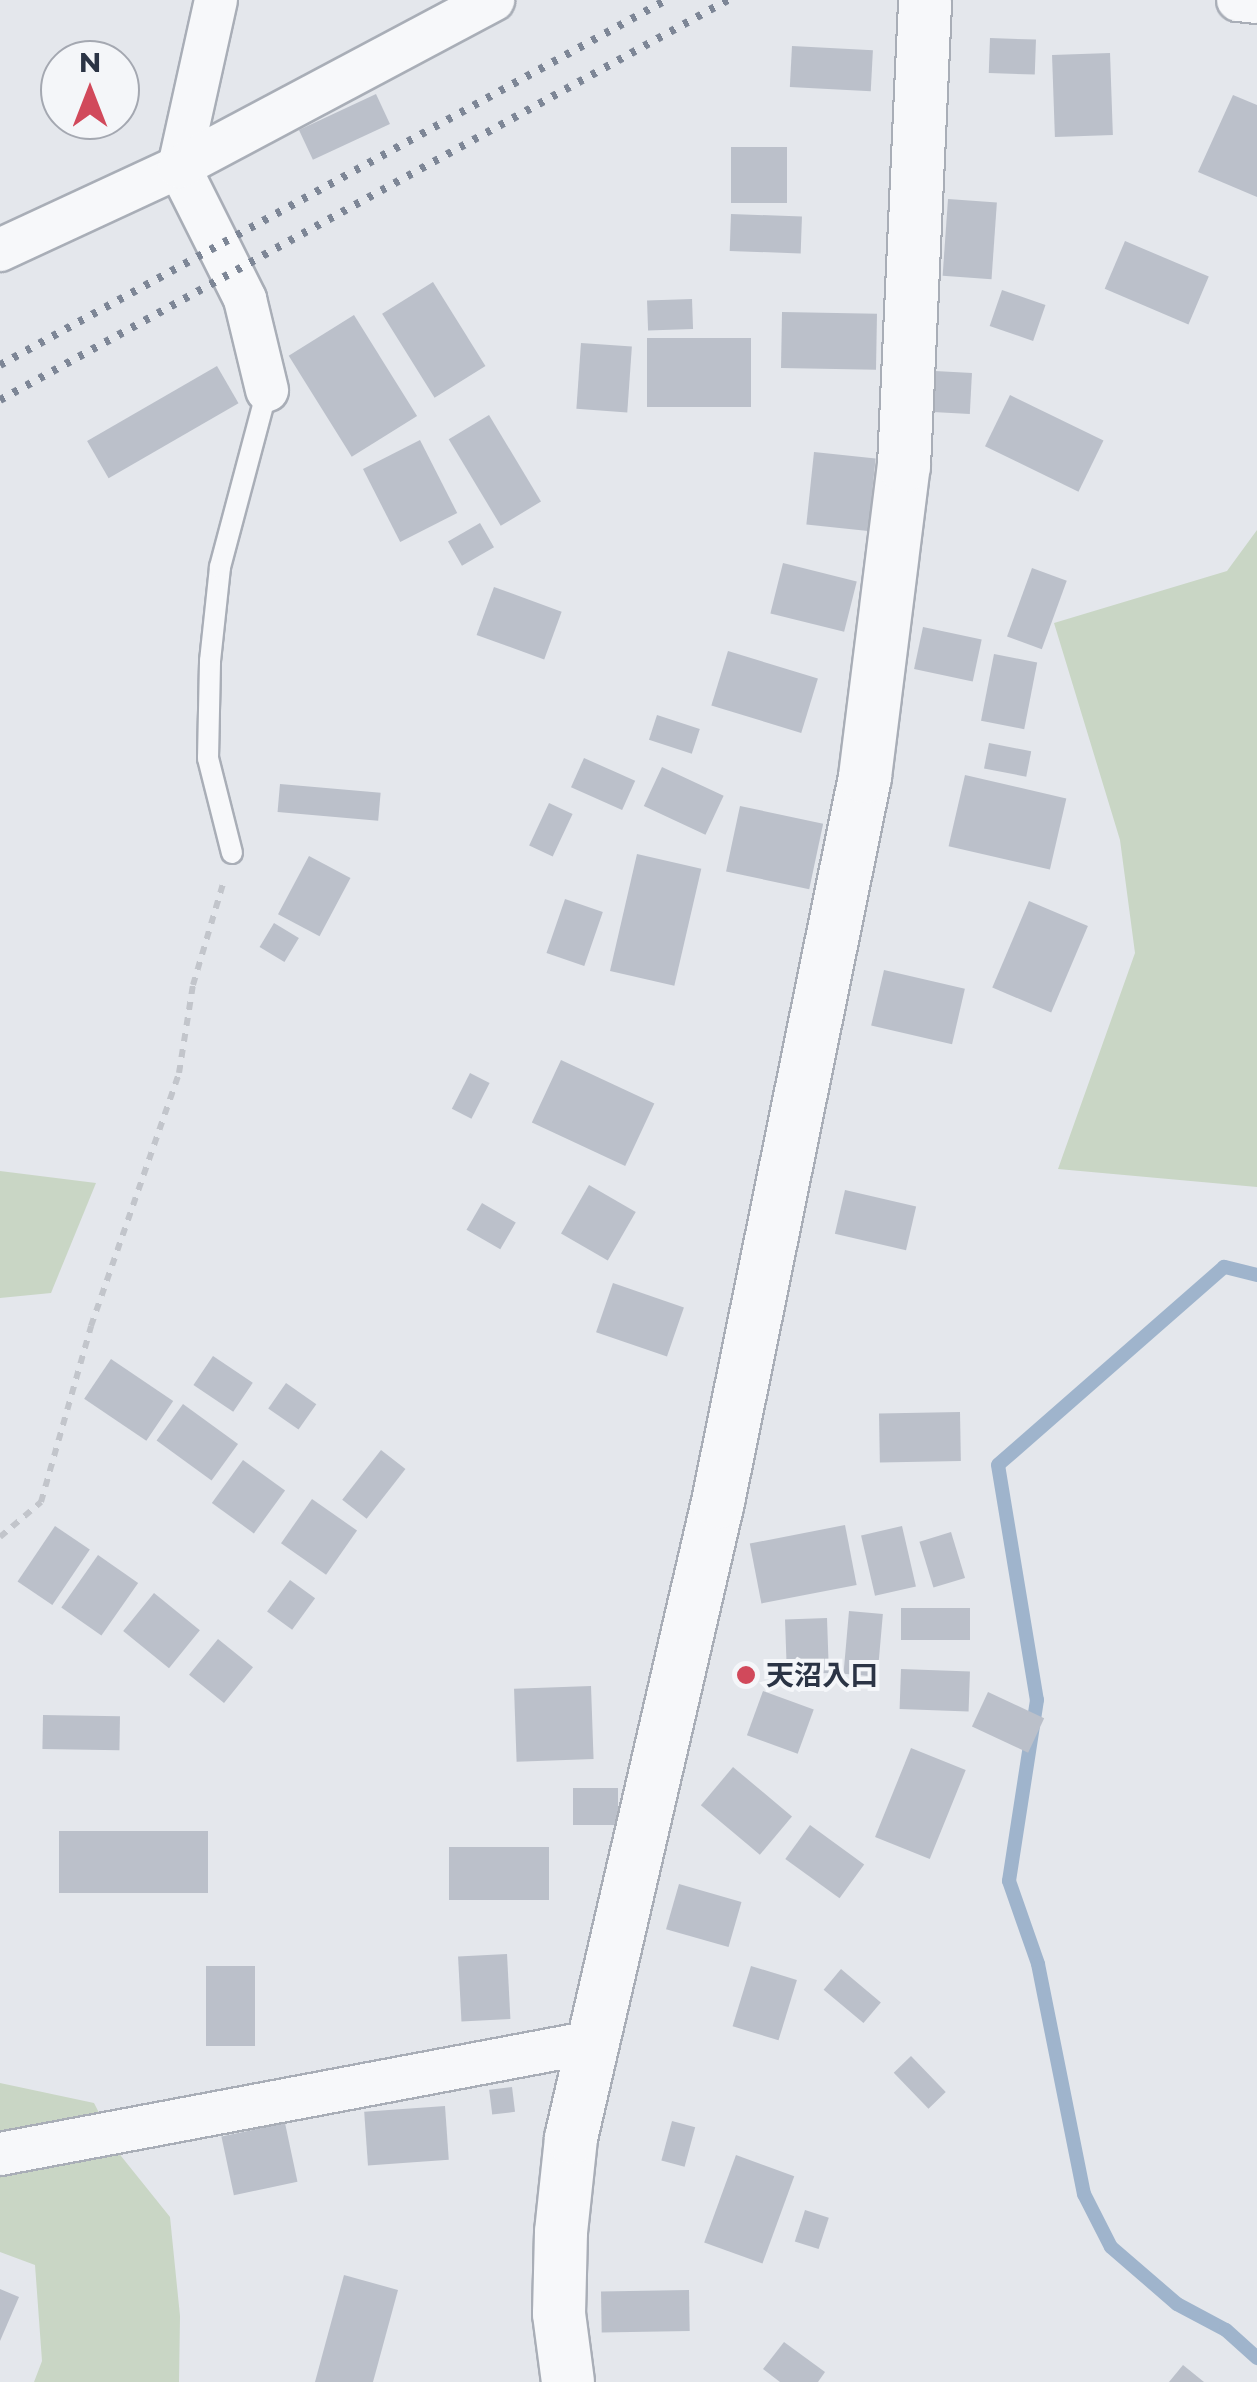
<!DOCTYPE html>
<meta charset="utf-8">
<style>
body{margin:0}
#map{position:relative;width:1257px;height:2382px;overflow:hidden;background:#e4e7ec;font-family:Montserrat,"Noto Sans JP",sans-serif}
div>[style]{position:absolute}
.green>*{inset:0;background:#c9d6c5}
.stream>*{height:14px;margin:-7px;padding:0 7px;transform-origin:7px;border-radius:7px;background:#9fb4cc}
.building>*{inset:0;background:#bbc0ca;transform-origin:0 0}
.path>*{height:6px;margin-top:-3px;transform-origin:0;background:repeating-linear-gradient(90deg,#c2c5cb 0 8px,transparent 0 16px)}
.roads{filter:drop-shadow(2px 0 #a9aeb7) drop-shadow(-2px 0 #a9aeb7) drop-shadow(0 2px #a9aeb7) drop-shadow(0 -2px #a9aeb7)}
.service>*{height:20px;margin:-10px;padding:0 10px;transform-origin:10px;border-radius:10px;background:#f7f8fa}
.minor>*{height:42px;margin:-21px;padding:0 21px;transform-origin:21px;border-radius:21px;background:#f7f8fa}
.tertiary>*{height:52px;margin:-26px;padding:0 26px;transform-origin:26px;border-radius:26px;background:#f7f8fa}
.rail>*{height:8px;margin-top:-4px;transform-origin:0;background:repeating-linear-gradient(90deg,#7d8696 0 5px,transparent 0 15px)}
.dots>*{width:28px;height:28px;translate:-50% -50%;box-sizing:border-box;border:5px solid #f4f6f9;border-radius:50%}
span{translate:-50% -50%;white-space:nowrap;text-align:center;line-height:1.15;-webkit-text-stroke:8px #f4f6f9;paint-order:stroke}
.poi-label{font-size:28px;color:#2b3445;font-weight:700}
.left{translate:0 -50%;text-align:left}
.north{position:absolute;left:40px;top:40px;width:100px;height:100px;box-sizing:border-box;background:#f4f6f9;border:2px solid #a4a8b1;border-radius:50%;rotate:0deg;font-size:28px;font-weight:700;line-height:40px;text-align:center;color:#2b3445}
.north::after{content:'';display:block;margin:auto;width:35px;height:45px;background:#d1495b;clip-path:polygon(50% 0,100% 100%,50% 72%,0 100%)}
</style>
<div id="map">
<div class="green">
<i style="clip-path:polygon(1257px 530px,1257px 1187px,1058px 1169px,1135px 953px,1120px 840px,1054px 623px,1227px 571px)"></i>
<i style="clip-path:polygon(0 1171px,96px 1183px,51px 1293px,0 1298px)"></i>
<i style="clip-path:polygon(0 2083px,94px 2103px,121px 2156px,170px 2217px,180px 2316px,179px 2382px,34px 2382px,42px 2361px,35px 2265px,0 2252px)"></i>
</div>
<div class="stream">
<i style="left:1257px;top:1275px;width:34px;rotate:-166deg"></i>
<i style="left:1224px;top:1267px;width:300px;rotate:138.8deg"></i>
<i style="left:998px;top:1465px;width:238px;rotate:80.6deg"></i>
<i style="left:1037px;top:1700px;width:183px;rotate:98.8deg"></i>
<i style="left:1009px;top:1881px;width:88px;rotate:70.7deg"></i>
<i style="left:1038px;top:1964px;width:235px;rotate:78.7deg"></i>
<i style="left:1084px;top:2194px;width:59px;rotate:63deg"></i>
<i style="left:1111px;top:2247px;width:87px;rotate:40.8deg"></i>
<i style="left:1177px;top:2304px;width:55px;rotate:28deg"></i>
<i style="left:1226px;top:2330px;width:42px;rotate:42.1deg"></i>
</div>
<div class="building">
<i style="left:990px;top:38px;width:46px;height:35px;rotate:2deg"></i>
<i style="left:792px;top:46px;width:81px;height:41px;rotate:3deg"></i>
<i style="left:1110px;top:53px;width:82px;height:58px;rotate:88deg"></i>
<i style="left:376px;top:94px;width:33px;height:85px;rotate:65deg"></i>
<i style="clip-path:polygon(1233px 95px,1257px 105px,1257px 197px,1198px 172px)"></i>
<i style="left:731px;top:147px;width:56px;height:56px"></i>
<i style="left:948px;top:199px;width:49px;height:77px;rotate:4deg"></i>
<i style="left:731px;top:214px;width:71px;height:37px;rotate:2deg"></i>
<i style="left:1125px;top:241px;width:91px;height:52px;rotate:23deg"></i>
<i style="left:433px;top:282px;width:99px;height:60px;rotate:58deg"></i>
<i style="left:1002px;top:290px;width:46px;height:38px;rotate:19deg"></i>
<i style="left:692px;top:299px;width:30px;height:45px;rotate:88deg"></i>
<i style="left:782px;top:312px;width:95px;height:56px;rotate:1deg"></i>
<i style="left:354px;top:315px;width:119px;height:77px;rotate:58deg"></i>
<i style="left:647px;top:338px;width:104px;height:69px"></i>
<i style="left:581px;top:343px;width:51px;height:66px;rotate:4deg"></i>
<i style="left:217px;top:366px;width:43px;height:150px;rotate:60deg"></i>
<i style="left:935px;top:371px;width:37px;height:41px;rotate:3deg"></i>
<i style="left:1010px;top:395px;width:104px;height:57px;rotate:26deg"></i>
<i style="left:489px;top:415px;width:101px;height:47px;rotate:59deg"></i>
<i style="left:420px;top:440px;width:82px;height:64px;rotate:63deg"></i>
<i style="left:814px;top:452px;width:62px;height:73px;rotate:6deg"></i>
<i style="left:480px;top:523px;width:28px;height:37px;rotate:60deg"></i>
<i style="left:783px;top:563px;width:76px;height:52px;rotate:14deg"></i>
<i style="left:1032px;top:568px;width:37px;height:73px;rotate:20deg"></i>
<i style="left:494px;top:587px;width:72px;height:51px;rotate:20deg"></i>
<i style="left:923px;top:627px;width:60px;height:43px;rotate:12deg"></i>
<i style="left:728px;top:651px;width:94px;height:57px;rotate:17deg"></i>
<i style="left:994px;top:654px;width:44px;height:68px;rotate:11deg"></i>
<i style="left:657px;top:715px;width:45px;height:26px;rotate:18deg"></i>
<i style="left:989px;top:743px;width:43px;height:26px;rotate:11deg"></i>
<i style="left:584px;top:758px;width:56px;height:32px;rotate:24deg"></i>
<i style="left:662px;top:767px;width:68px;height:43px;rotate:25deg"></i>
<i style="left:965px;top:775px;width:104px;height:73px;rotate:13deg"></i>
<i style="left:280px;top:784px;width:101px;height:28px;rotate:5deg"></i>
<i style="left:549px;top:803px;width:26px;height:47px;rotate:25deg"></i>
<i style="left:740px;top:806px;width:85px;height:67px;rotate:12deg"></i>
<i style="left:637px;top:854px;width:66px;height:120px;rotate:13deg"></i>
<i style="left:309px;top:856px;width:47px;height:66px;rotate:28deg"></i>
<i style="left:565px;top:899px;width:40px;height:57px;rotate:19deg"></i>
<i style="left:1029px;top:901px;width:64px;height:94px;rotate:23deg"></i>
<i style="left:274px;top:923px;width:29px;height:28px;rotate:31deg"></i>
<i style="left:884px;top:970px;width:83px;height:57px;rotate:13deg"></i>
<i style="left:561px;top:1060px;width:103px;height:69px;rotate:25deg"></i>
<i style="left:470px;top:1073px;width:22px;height:40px;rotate:27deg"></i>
<i style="left:589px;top:1185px;width:54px;height:56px;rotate:30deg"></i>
<i style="left:845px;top:1190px;width:73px;height:45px;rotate:13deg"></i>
<i style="left:482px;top:1203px;width:39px;height:31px;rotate:30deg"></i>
<i style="left:613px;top:1283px;width:75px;height:52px;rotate:19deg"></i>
<i style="left:213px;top:1356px;width:48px;height:35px;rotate:34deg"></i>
<i style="left:111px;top:1359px;width:75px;height:48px;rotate:34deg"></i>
<i style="left:286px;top:1383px;width:37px;height:31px;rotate:35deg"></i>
<i style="left:183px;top:1404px;width:68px;height:45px;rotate:36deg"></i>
<i style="left:960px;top:1412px;width:49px;height:81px;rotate:89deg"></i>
<i style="left:381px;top:1450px;width:31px;height:63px;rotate:38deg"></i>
<i style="left:243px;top:1460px;width:52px;height:53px;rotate:36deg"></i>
<i style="left:312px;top:1499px;width:55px;height:54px;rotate:35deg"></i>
<i style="left:845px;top:1525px;width:61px;height:97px;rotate:79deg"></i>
<i style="left:55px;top:1526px;width:42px;height:67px;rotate:34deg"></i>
<i style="left:902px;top:1526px;width:62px;height:42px;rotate:77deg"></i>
<i style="left:951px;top:1532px;width:48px;height:33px;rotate:73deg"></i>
<i style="left:98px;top:1555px;width:49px;height:64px;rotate:35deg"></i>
<i style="left:290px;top:1580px;width:31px;height:39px;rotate:36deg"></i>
<i style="left:154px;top:1593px;width:59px;height:49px;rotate:39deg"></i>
<i style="left:970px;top:1608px;width:32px;height:69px;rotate:90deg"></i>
<i style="left:849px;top:1611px;width:34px;height:63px;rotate:5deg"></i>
<i style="left:827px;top:1618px;width:55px;height:42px;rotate:88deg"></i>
<i style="left:218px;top:1639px;width:45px;height:46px;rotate:39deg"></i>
<i style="left:901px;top:1669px;width:69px;height:40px;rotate:2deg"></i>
<i style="left:591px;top:1686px;width:73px;height:77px;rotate:88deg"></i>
<i style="left:763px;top:1691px;width:54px;height:47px;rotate:20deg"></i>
<i style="left:988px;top:1692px;width:62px;height:38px;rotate:25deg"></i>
<i style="left:43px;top:1715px;width:77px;height:34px;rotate:1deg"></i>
<i style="left:911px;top:1748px;width:59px;height:96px;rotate:22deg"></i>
<i style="left:733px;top:1767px;width:77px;height:50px;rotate:40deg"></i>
<i style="left:573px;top:1788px;width:45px;height:37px"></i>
<i style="left:810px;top:1825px;width:67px;height:42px;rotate:36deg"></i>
<i style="left:59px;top:1831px;width:149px;height:62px"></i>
<i style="left:449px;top:1847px;width:100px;height:53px"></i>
<i style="left:679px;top:1884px;width:65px;height:47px;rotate:16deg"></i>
<i style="left:507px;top:1954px;width:65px;height:49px;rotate:87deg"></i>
<i style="left:206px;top:1966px;width:49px;height:80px"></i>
<i style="left:751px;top:1966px;width:48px;height:63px;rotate:17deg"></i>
<i style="left:841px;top:1969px;width:52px;height:27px;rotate:40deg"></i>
<i style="left:911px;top:2056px;width:50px;height:24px;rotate:46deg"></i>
<i style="left:512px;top:2087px;width:25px;height:23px;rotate:83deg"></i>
<i style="left:445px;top:2106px;width:54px;height:81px;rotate:86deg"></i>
<i style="left:672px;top:2121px;width:24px;height:41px;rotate:15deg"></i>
<i style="left:285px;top:2123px;width:60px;height:65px;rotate:78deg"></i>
<i style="left:736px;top:2155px;width:62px;height:93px;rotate:20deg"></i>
<i style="left:805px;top:2210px;width:25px;height:33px;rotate:18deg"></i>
<i style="clip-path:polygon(344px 2275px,398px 2290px,373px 2382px,315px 2382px)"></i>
<i style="clip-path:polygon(0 2289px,19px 2297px,0 2341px)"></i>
<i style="left:689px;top:2290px;width:41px;height:88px;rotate:89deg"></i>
<i style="clip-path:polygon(784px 2342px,825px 2372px,818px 2382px,780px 2382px,763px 2369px)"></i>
<i style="clip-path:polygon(1183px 2365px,1204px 2382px,1169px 2382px)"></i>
</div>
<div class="path">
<i style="left:0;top:1537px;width:54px;rotate:-40.5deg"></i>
<i style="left:41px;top:1502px;width:183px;rotate:-74.1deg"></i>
<i style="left:91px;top:1326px;width:268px;rotate:-70.8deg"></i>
<i style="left:179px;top:1073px;width:89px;rotate:-81deg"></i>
<i style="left:193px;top:985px;width:105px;rotate:-73.5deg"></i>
</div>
<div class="roads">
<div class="service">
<i style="left:232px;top:853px;width:98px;rotate:-104.2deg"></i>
<i style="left:208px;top:758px;width:97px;rotate:-88.8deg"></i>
<i style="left:210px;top:661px;width:95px;rotate:-83.9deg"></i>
<i style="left:220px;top:567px;width:183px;rotate:-75.1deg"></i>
</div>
<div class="minor">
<i style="left:216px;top:0;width:171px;rotate:102.5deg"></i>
<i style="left:179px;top:167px;width:148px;rotate:63.4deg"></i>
<i style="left:245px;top:299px;width:94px;rotate:76.4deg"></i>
<i style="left:1238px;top:0;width:19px;rotate:6deg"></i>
<i style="left:0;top:250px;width:197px;rotate:-24.9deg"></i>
<i style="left:179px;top:167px;width:356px;rotate:-28deg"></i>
<i style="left:0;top:2154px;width:603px;rotate:-10.71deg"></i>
</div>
<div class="tertiary">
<i style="left:568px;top:2382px;width:69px;rotate:-97.5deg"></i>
<i style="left:559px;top:2314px;width:82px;rotate:-88.6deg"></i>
<i style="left:561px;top:2232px;width:95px;rotate:-83.9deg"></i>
<i style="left:571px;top:2138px;width:653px;rotate:-76.99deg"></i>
<i style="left:718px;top:1502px;width:740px;rotate:-78.54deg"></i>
<i style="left:865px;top:777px;width:313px;rotate:-82.9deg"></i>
<i style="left:904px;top:466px;width:466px;rotate:-87.4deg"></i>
</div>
</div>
<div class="rail">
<i style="left:0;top:365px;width:759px;rotate:-28.72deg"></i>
<i style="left:0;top:400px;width:831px;rotate:-28.79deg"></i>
</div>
<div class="dots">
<i style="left:746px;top:1675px;background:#d1495b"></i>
</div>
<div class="poi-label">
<span class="left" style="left:766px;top:1675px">天沼入口</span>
</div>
<div class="north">N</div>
</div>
